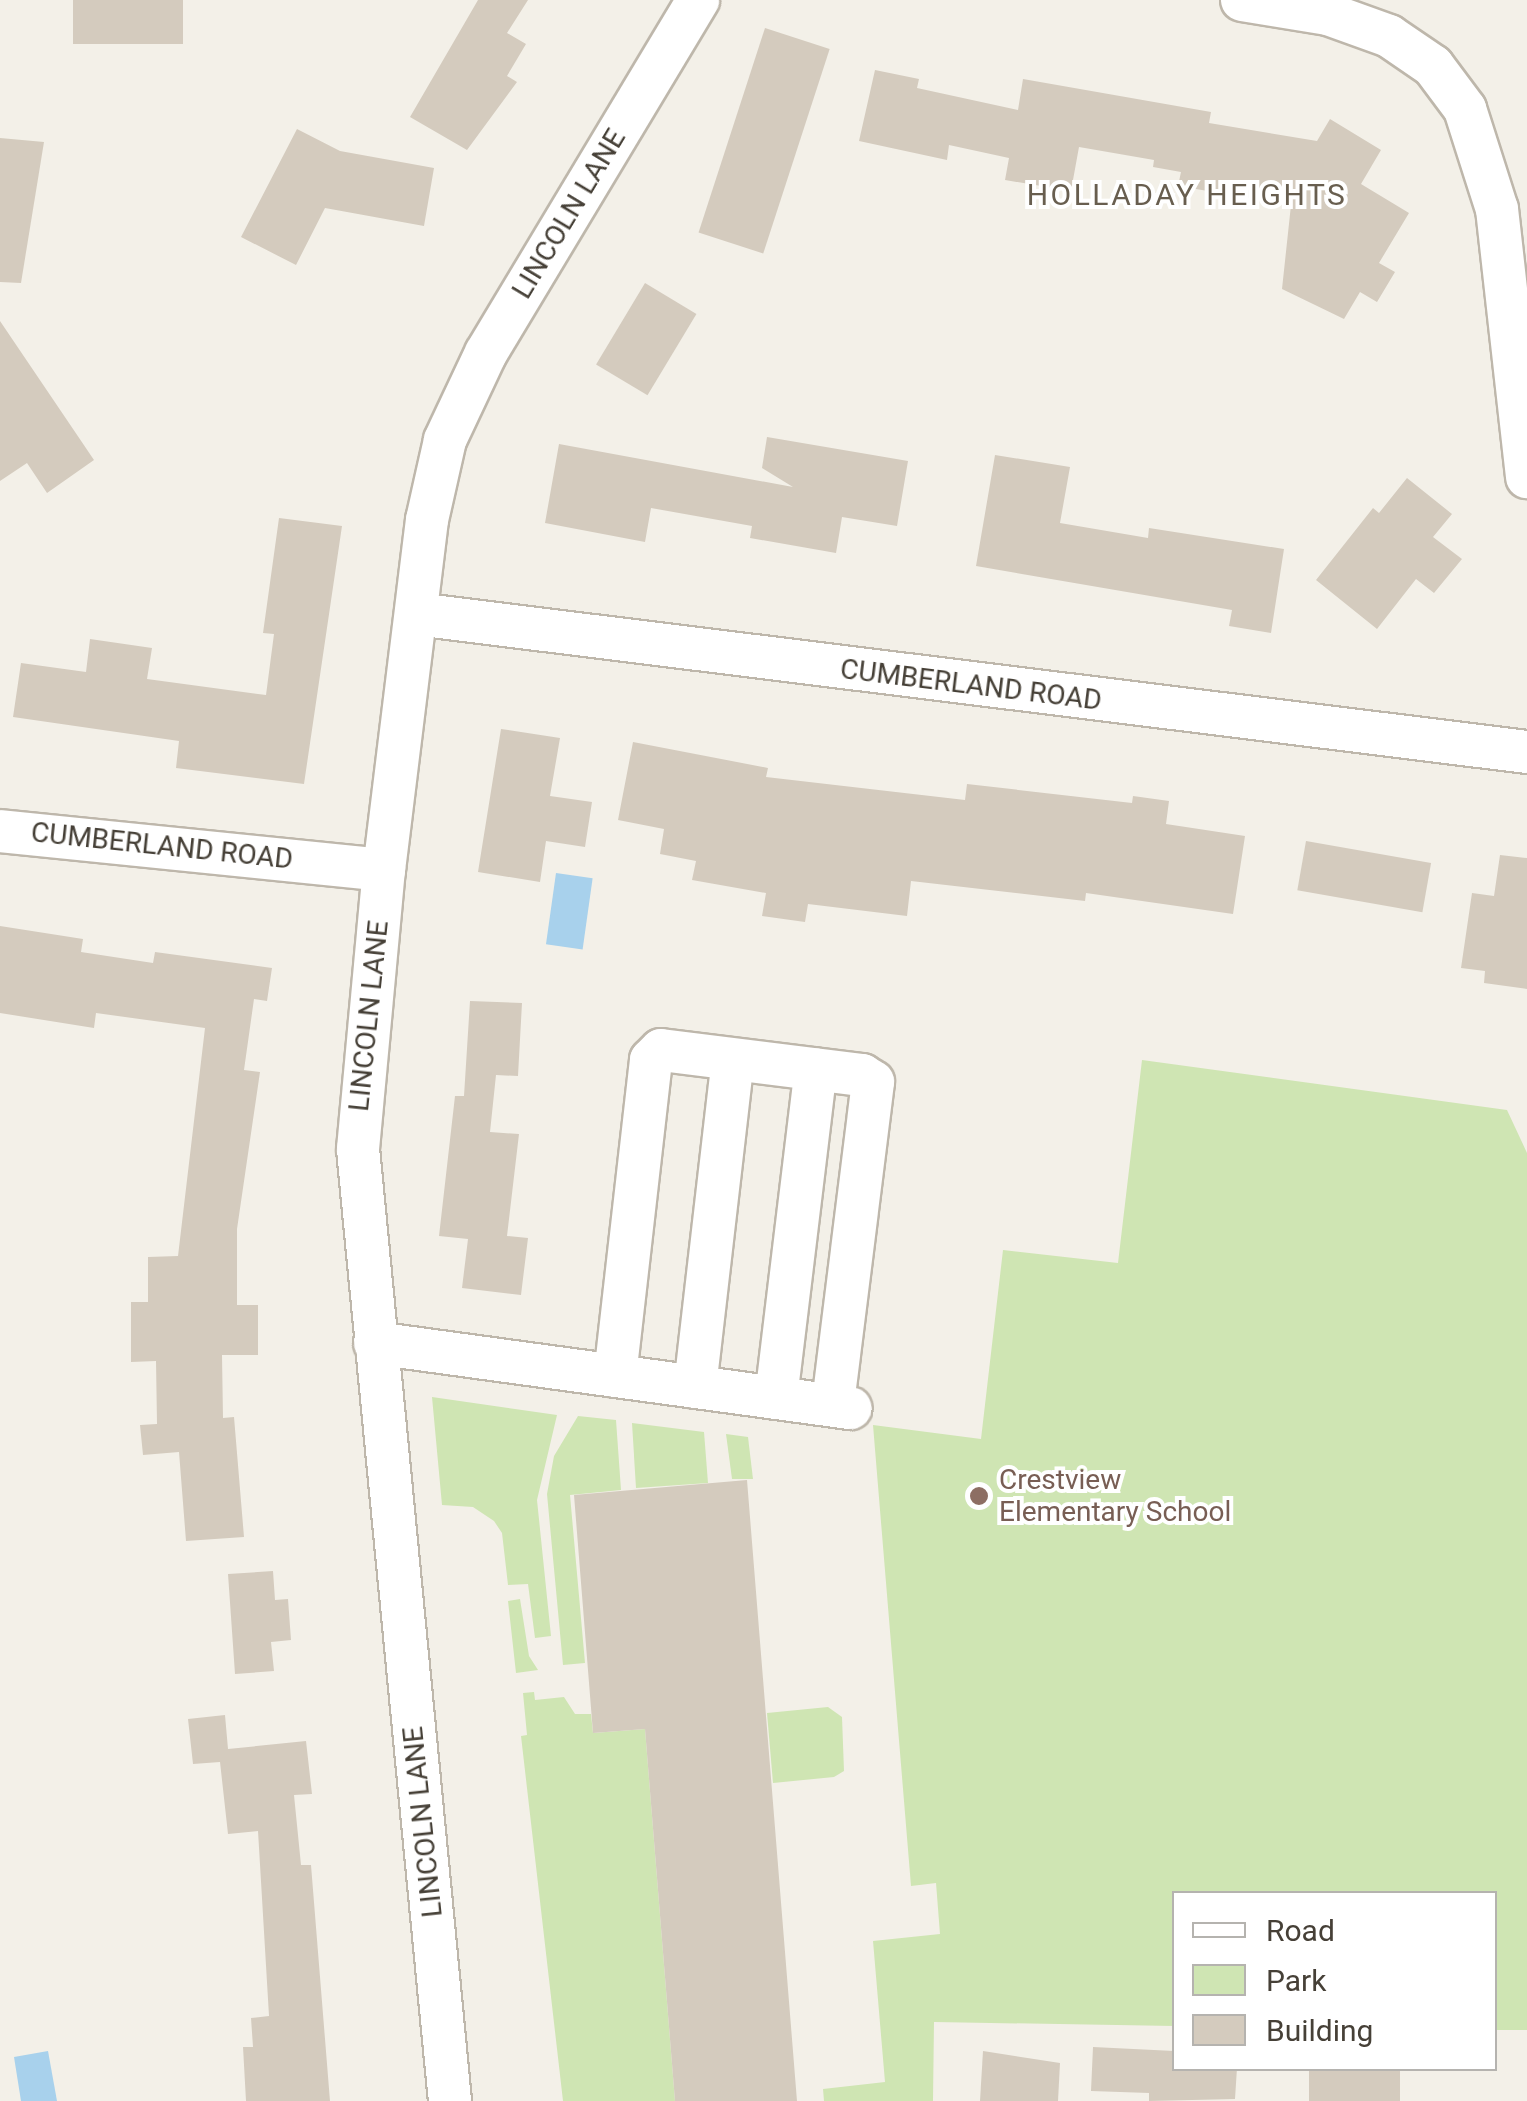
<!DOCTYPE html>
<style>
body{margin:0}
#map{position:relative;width:1527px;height:2101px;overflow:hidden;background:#f3f0e8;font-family:Roboto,sans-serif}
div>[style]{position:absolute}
.green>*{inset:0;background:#cfe5b3}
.water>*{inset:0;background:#a8d1ec;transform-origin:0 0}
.building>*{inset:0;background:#d4cbbe;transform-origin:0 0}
.roads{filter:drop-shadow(2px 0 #beb7ab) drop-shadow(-2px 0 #beb7ab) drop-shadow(0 2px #beb7ab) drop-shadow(0 -2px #beb7ab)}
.minor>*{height:42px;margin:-21px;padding:0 21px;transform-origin:21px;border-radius:21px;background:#fff}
.dots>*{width:28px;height:28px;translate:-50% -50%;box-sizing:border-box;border:5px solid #fff;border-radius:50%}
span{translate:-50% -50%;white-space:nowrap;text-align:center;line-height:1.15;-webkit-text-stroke:8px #fff;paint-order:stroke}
.street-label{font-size:28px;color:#464037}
.education-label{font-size:28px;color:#785e54}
.left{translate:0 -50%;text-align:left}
.neighbourhood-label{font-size:30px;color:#685e4f;letter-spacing:2.5px}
.legend{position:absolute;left:1172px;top:1891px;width:325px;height:180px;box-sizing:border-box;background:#fff;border:2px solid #b5b3af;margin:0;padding:12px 18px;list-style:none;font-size:30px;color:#464037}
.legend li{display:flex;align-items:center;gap:20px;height:50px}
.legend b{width:50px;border:2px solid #b5b3af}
</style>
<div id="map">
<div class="green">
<i style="clip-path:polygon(1142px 1060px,1507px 1110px,1527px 1153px,1527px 2030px,1495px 2030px,1494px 1894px,1174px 1894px,1174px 2026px,934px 2022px,933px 2101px,824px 2101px,823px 2089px,885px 2082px,873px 1941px,940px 1934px,936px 1883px,911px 1886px,873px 1425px,981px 1439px,1003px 1250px,1118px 1263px)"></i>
<i style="clip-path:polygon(432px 1397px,557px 1415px,537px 1500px,551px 1636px,535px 1638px,528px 1584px,508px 1585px,502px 1533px,494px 1521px,473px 1507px,442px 1505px)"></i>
<i style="clip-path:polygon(578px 1416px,616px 1420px,621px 1490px,570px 1495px,585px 1663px,563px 1665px,547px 1494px,554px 1456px)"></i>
<i style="clip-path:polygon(632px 1423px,704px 1432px,708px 1483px,636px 1488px)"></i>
<i style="clip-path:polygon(726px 1434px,748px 1437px,753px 1479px,732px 1479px)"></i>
<i style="clip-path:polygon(520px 1599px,529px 1656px,538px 1670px,516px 1673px,508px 1601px)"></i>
<i style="clip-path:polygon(534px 1692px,535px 1700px,564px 1697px,575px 1714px,591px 1714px,593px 1733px,645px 1729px,675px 2101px,563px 2101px,521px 1736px,527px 1735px,523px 1693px)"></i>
<i style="clip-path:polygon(828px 1707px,842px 1717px,844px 1771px,834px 1777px,773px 1783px,767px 1713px)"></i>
</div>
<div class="water">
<i style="left:556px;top:873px;width:37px;height:72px;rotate:8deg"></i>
<i style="clip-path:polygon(48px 2051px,57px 2101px,21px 2101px,14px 2057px)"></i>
</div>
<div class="building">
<i style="left:73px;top:0;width:110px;height:44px"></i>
<i style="clip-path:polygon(478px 0,528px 0,507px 33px,526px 44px,507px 76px,517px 82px,467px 150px,410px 117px)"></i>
<i style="left:765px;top:28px;width:68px;height:215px;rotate:18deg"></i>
<i style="clip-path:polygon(875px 70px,919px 79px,917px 88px,1018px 110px,1023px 79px,1211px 112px,1209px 123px,1317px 141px,1330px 119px,1381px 150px,1361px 184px,1409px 213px,1379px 263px,1395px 272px,1377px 302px,1360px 292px,1344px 319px,1282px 289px,1291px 205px,1178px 186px,1181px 172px,1153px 167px,1154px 160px,1079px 147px,1071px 191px,1005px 180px,1009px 158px,949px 145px,947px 160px,859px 141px)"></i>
<i style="clip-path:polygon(297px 129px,340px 151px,434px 168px,424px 226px,325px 208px,296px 265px,241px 237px)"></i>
<i style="clip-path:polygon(0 138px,44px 142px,21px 283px,0 282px)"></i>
<i style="left:645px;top:283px;width:60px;height:95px;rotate:31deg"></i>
<i style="clip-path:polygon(0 321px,94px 460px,47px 493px,27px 463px,0 481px)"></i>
<i style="clip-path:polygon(767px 437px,908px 461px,897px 526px,842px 517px,836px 553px,750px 538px,752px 526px,651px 508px,645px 542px,545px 523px,559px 444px,793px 487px,762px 468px)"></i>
<i style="clip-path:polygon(995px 455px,1070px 467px,1060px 523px,1148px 538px,1149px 528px,1284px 549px,1271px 633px,1229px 626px,1232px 610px,976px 566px)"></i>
<i style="clip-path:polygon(1407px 478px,1452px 514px,1433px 537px,1462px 559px,1434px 593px,1416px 579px,1377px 629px,1316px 580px,1373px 508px,1379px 513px)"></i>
<i style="clip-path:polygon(279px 518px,342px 526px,304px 784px,176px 768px,179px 741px,13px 717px,21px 663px,86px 672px,90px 639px,152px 648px,147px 679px,266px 695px,274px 634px,263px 633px)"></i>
<i style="clip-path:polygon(501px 729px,560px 738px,550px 796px,592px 802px,585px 847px,546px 841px,540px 882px,478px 872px)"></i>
<i style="clip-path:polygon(633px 742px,768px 768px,766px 777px,965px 800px,967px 784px,1132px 803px,1133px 796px,1169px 801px,1166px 824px,1245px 836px,1233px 914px,1086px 893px,1085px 901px,911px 881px,907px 916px,808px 904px,805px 922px,762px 916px,766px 893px,692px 880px,696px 861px,660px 854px,664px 829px,618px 820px)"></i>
<i style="left:1306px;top:841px;width:127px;height:50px;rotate:10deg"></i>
<i style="clip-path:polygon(1500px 855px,1527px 858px,1527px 989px,1484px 983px,1485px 971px,1461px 968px,1472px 893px,1494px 896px)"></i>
<i style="clip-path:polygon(0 926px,83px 939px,81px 952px,153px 963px,155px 952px,272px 968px,267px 1001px,254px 999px,244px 1070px,260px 1072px,237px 1229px,237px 1305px,258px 1305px,258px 1355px,222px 1355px,223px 1418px,234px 1417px,244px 1537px,186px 1541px,179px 1452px,143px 1455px,140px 1425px,157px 1424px,156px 1361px,131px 1362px,131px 1302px,148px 1302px,148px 1257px,178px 1256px,205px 1028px,96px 1013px,94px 1028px,0 1013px)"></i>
<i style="clip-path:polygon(470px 1001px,522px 1003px,518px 1076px,496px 1075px,490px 1132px,519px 1134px,507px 1236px,528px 1238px,521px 1295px,462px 1288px,468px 1239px,439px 1236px,455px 1096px,464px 1096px)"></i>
<i style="clip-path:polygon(747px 1480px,797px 2101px,675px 2101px,645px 1729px,593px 1733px,574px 1495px)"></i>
<i style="clip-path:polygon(273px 1571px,275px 1600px,288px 1599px,291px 1640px,271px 1642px,274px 1671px,235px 1674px,228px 1574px)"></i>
<i style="clip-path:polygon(225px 1715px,228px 1749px,306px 1741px,312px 1794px,294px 1795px,301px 1865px,311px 1865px,330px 2101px,246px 2101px,243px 2047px,253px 2047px,251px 2018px,269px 2016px,258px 1831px,228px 1834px,220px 1762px,193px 1764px,188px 1719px)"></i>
<i style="clip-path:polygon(1093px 2047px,1174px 2051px,1174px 2068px,1237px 2068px,1235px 2099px,1149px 2101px,1149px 2093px,1091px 2091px)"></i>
<i style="clip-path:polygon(983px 2051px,1060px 2063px,1058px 2101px,980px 2101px)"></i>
<i style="left:1309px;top:2068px;width:91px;height:33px"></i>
</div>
<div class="roads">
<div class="minor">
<i style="left:1242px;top:0;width:87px;rotate:9.2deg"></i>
<i style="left:1328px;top:14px;width:65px;rotate:19.8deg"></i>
<i style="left:1389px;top:36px;width:53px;rotate:34.3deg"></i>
<i style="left:1433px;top:66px;width:54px;rotate:53.3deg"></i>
<i style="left:1465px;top:109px;width:105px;rotate:72.3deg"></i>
<i style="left:1497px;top:209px;width:270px;rotate:83.6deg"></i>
<i style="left:416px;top:614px;width:1120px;rotate:7.08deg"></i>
<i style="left:0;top:831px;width:386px;rotate:5.8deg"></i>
<i style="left:375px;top:1343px;width:480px;rotate:7.8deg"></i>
<i style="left:615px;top:1376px;width:318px;rotate:-83.5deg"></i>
<i style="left:651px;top:1060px;width:14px;rotate:-45deg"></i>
<i style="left:661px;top:1050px;width:203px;rotate:7.1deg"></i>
<i style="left:862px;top:1075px;width:13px;rotate:32deg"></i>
<i style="left:873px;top:1082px;width:325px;rotate:97.1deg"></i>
<i style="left:695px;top:1387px;width:329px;rotate:-83.4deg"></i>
<i style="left:776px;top:1398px;width:331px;rotate:-83.1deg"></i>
<i style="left:450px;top:2101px;width:956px;rotate:-95.52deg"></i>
<i style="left:358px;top:1149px;width:280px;rotate:-84.7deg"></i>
<i style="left:384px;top:870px;width:353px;rotate:-83deg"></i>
<i style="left:427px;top:520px;width:82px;rotate:-77.3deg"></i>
<i style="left:445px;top:440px;width:96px;rotate:-64.8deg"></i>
<i style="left:486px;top:353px;width:412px;rotate:-59deg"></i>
</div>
</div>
<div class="dots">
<i style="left:979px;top:1496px;background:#8d6e63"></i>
</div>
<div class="street-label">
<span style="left:569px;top:214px;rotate:-59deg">LINCOLN LANE</span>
<span style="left:971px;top:685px;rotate:7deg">CUMBERLAND ROAD</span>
<span style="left:162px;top:846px;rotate:6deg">CUMBERLAND ROAD</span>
<span style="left:369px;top:1016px;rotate:-84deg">LINCOLN LANE</span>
<span style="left:423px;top:1822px;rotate:-96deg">LINCOLN LANE</span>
</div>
<div class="education-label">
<span class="left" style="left:999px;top:1496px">Crestview<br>Elementary School</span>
</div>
<div class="neighbourhood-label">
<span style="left:1187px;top:195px">HOLLADAY HEIGHTS</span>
</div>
<ul class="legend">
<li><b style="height:12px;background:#fff"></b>Road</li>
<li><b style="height:28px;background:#cfe5b3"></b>Park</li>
<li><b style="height:28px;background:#d4cbbe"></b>Building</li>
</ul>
</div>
